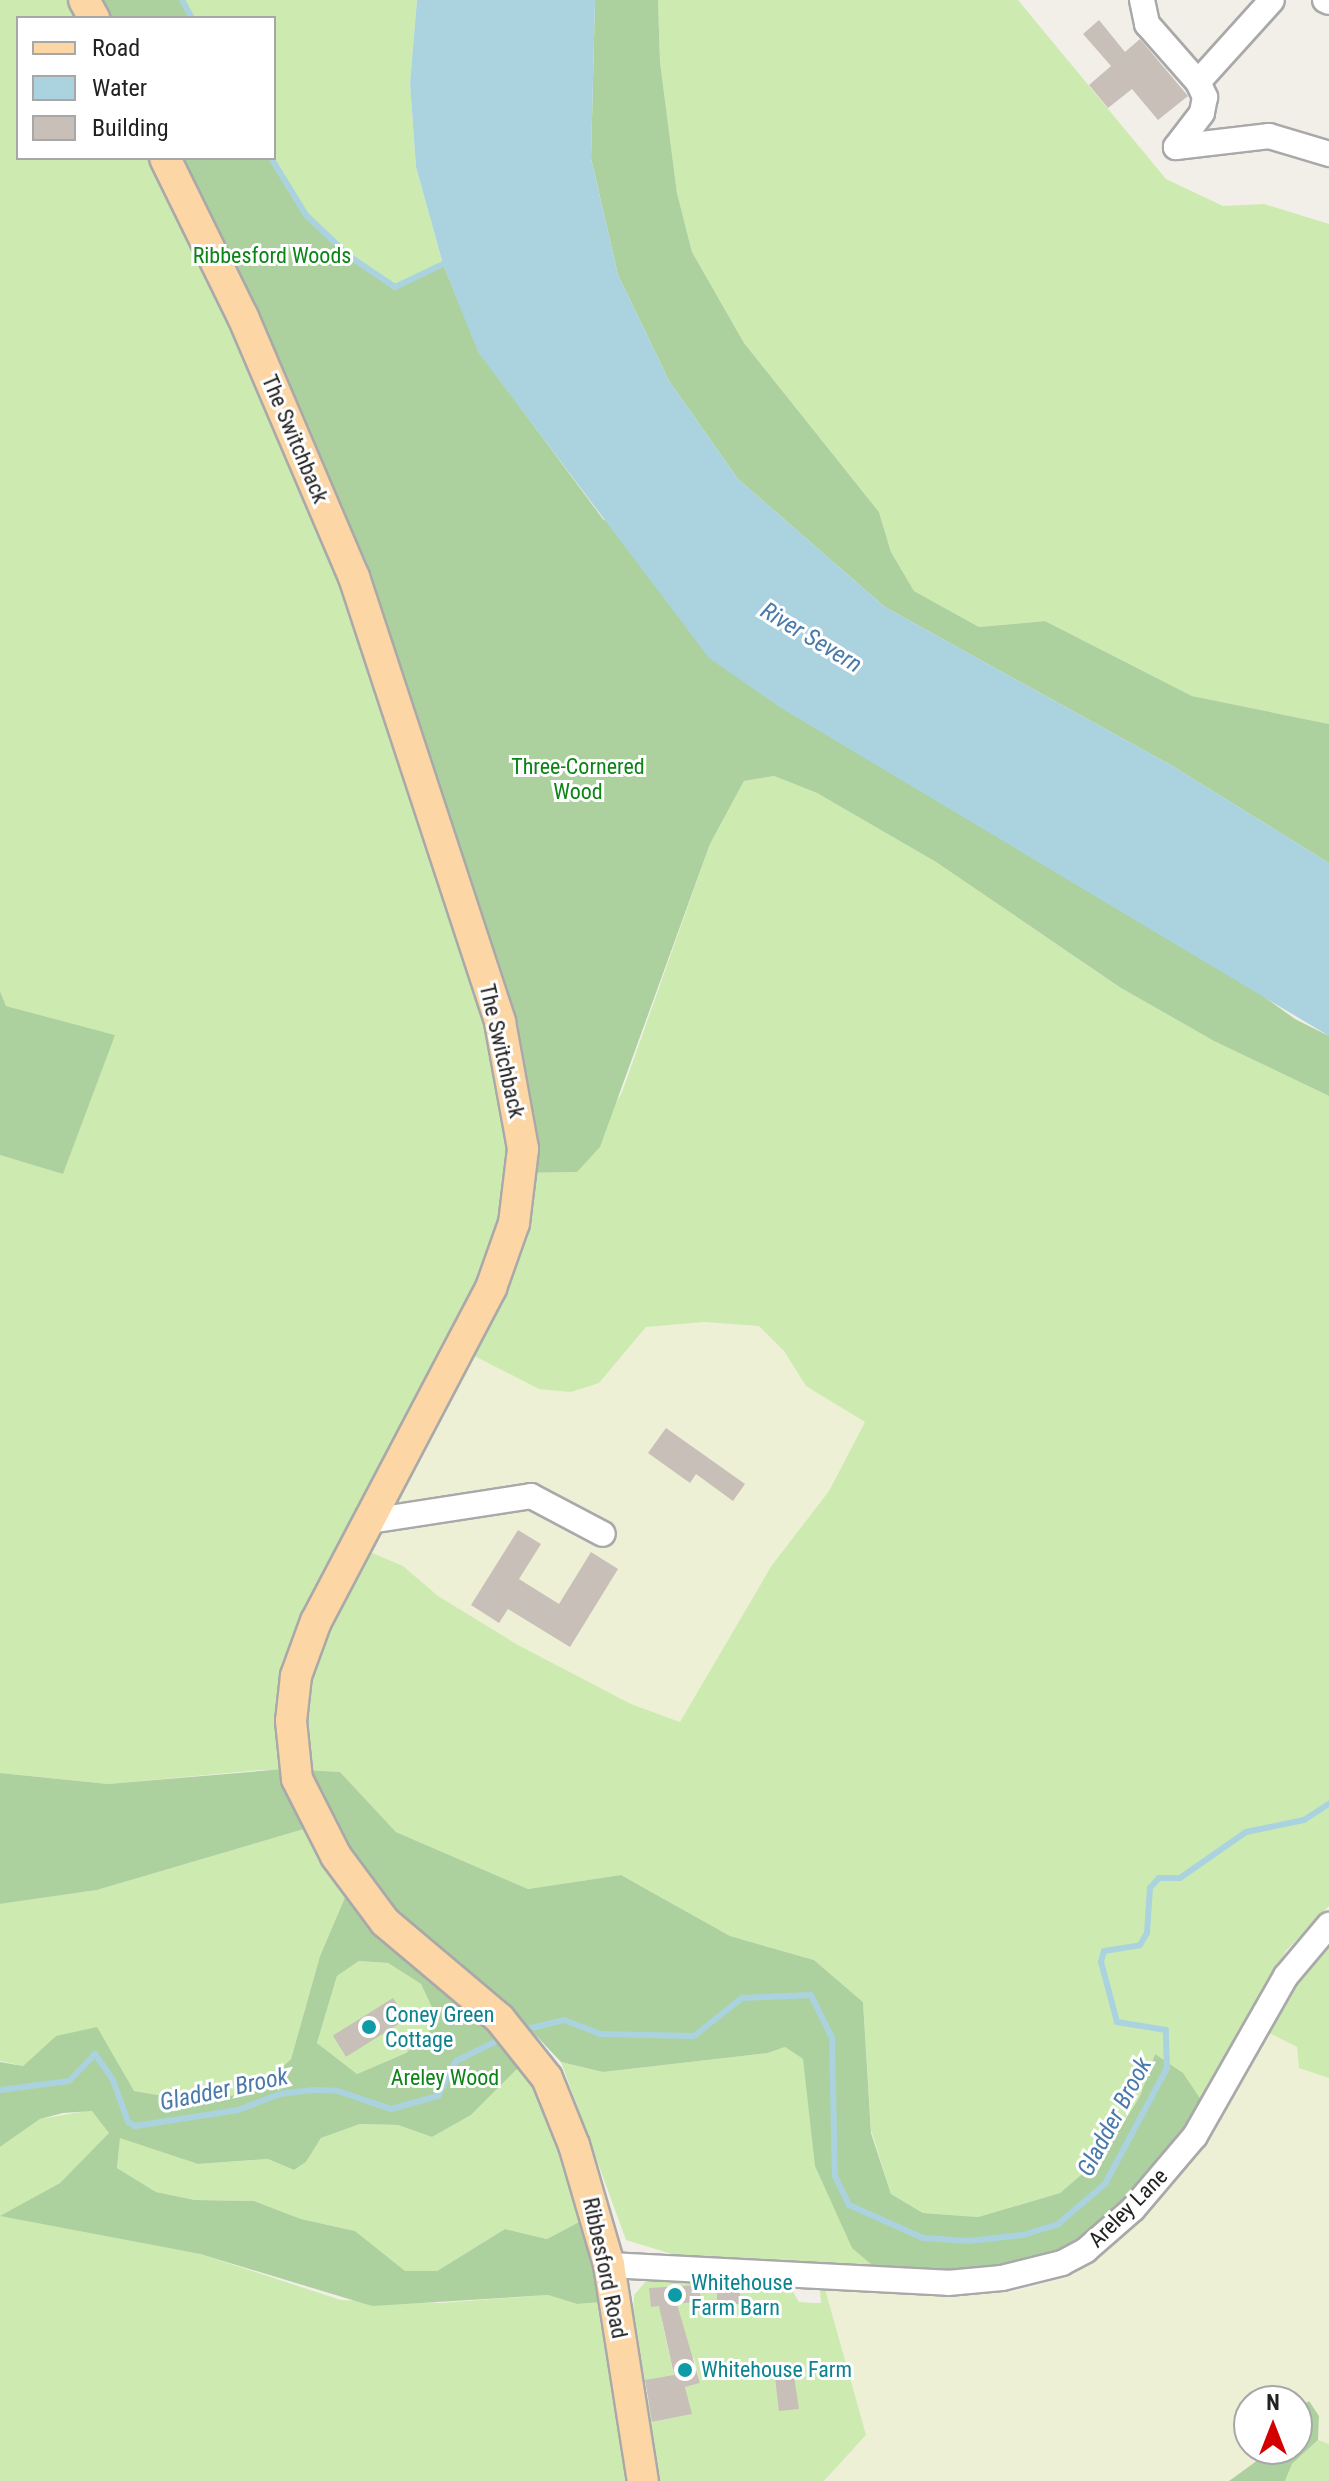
<!DOCTYPE html>
<style>
body{margin:0}
#map{position:relative;width:1329px;height:2481px;overflow:hidden;background:#f2efe9;font-family:"Roboto Condensed",sans-serif}
div>[style]{position:absolute}
.farmland>*{inset:0;background:#eef0d5}
.grass>*{inset:0;background:#cdebb0}
.forest>*{inset:0;background:#add19e}
.water>*{inset:0;background:#aad3df}
.stream>*{height:6px;margin:-3px;padding:0 3px;transform-origin:3px;border-radius:3px;background:#aad3df}
.building>*{inset:0;background:#c7bfb8;transform-origin:0 0}
.roads{filter:drop-shadow(2px 0 #a9a9a9) drop-shadow(-2px 0 #a9a9a9) drop-shadow(0 2px #a9a9a9) drop-shadow(0 -2px #a9a9a9)}
.minor>*{height:24px;margin:-12px;padding:0 12px;transform-origin:12px;border-radius:12px;background:#fff}
.major>*{height:30px;margin:-15px;padding:0 15px;transform-origin:15px;border-radius:15px;background:#fcd6a4}
.dots>*{width:22px;height:22px;translate:-50% -50%;box-sizing:border-box;border:4px solid #fff;border-radius:50%}
span{translate:-50% -50%;white-space:nowrap;text-align:center;line-height:1.15;-webkit-text-stroke:6px #fff;paint-order:stroke}
.park-label{font-size:22px;color:#0c8416}
.street-label{font-size:22px;color:#222}
.culture-label{font-size:22px;color:#0d838f}
.left{translate:0 -50%;text-align:left}
.water-label{font-size:24px;color:#4a7aab;font-style:italic}
.legend{position:absolute;left:16px;top:16px;width:260px;height:144px;box-sizing:border-box;background:#fff;border:2px solid #a7a7a7;margin:0;padding:10px 14px;list-style:none;font-size:24px;color:#222}
.legend li{display:flex;align-items:center;gap:16px;height:40px}
.legend b{width:40px;border:2px solid #a7a7a7}
.north{position:absolute;left:1233px;top:2385px;width:80px;height:80px;box-sizing:border-box;background:#fff;border:2px solid #a7a7a7;border-radius:50%;rotate:0deg;font-size:22px;font-weight:700;line-height:32px;text-align:center;color:#222}
.north::after{content:'';display:block;margin:auto;width:28px;height:36px;background:#d40000;clip-path:polygon(50% 0,100% 100%,50% 72%,0 100%)}
</style>
<div id="map">
<div class="farmland">
<i style="clip-path:polygon(704px 1322px,759px 1326px,784px 1351px,806px 1386px,865px 1422px,829px 1491px,772px 1565px,681px 1722px,631px 1704px,518px 1645px,438px 1596px,403px 1566px,355px 1545px,461px 1349px,599px 1383px,646px 1327px)"></i>
<i style="clip-path:polygon(1269px 2033px,1297px 2047px,1299px 2068px,1329px 2078px,1329px 2444px,1318px 2440px,1319px 2416px,1309px 2401px,1297px 2409px,1297px 2401px,1249px 2401px,1249px 2449px,1273px 2449px,1229px 2481px,825px 2481px,866px 2435px,825px 2289px,1015px 2292px,1069px 2277px,1106px 2251px,1179px 2176px)"></i>
</div>
<div class="grass">
<i style="clip-path:polygon(evenodd,0 0,84px 0,94px 18px,18px 18px,18px 158px,165px 158px,243px 317px,466px 920px,522px 1173px,577px 1172px,622px 1092px,710px 844px,744px 781px,774px 776px,817px 793px,936px 862px,1121px 988px,1214px 1041px,1329px 1096px,1329px 1906px,1286px 1951px,1203px 2103px,1155px 2054px,1140px 2096px,1103px 2156px,1060px 2193px,978px 2217px,923px 2213px,891px 2194px,871px 2130px,863px 2002px,814px 1960px,730px 1936px,621px 1875px,528px 1889px,396px 1832px,340px 1772px,261px 1770px,108px 1784px,0 1773px,0 1155px,63px 1173px,114px 1035px,6px 1006px,0 991px,0 0,704px 1322px,759px 1326px,784px 1351px,806px 1386px,865px 1422px,829px 1491px,772px 1565px,680px 1722px,631px 1704px,518px 1645px,438px 1596px,403px 1566px,356px 1546px,461px 1349px,539px 1389px,571px 1392px,599px 1383px,646px 1327px,704px 1322px)"></i>
<i style="clip-path:polygon(182px 0,417px 0,410px 83px,416px 167px,443px 264px,395px 287px,349px 256px,306px 215px,271px 158px,274px 18px,192px 18px)"></i>
<i style="clip-path:polygon(658px 0,1018px 0,1166px 179px,1223px 206px,1264px 204px,1329px 224px,1329px 724px,1192px 696px,1045px 621px,979px 627px,914px 591px,891px 552px,879px 512px,744px 343px,692px 252px,677px 193px,660px 62px)"></i>
<i style="clip-path:polygon(304px 1829px,346px 1895px,320px 1956px,291px 2059px,258px 2090px,200px 2102px,134px 2091px,56px 2036px,23px 2066px,0 2061px,0 1904px,97px 1890px)"></i>
<i style="clip-path:polygon(1329px 1941px,1329px 2078px,1299px 2068px,1297px 2047px,1269px 2033px,1302px 1974px)"></i>
<i style="clip-path:polygon(359px 1961px,388px 1963px,421px 1984px,440px 2022px,406px 2053px,357px 2074px,317px 2043px,337px 1976px)"></i>
<i style="clip-path:polygon(785px 2047px,803px 2059px,809px 2096px,878px 2270px,685px 2258px,626px 2240px,561px 2062px,603px 2072px,768px 2053px)"></i>
<i style="clip-path:polygon(521px 2065px,554px 2128px,579px 2222px,547px 2239px,505px 2229px,437px 2271px,404px 2271px,355px 2231px,301px 2219px,254px 2201px,195px 2200px,156px 2192px,117px 2168px,120px 2137px,198px 2164px,268px 2159px,294px 2170px,306px 2162px,321px 2138px,360px 2124px,398px 2125px,432px 2137px,471px 2115px)"></i>
<i style="clip-path:polygon(92px 2110px,110px 2133px,60px 2183px,2px 2216px,200px 2254px,341px 2300px,440px 2303px,548px 2295px,577px 2304px,602px 2302px,633px 2481px,0 2481px,0 2147px,40px 2119px)"></i>
<i style="clip-path:polygon(evenodd,690px 2279px,779px 2285px,791px 2288px,799px 2302px,813px 2303px,821px 2303px,820px 2290px,825px 2289px,866px 2435px,824px 2481px,658px 2481px,632px 2332px,634px 2295px,647px 2280px,690px 2279px,662px 2321px,689px 2358px,694px 2358px,700px 2383px,685px 2387px,691px 2414px,653px 2422px,644px 2381px,658px 2378px,676px 2386px,662px 2321px)"></i>
<i style="clip-path:polygon(1318px 2440px,1329px 2444px,1329px 2481px,1285px 2481px,1292px 2464px)"></i>
</div>
<div class="forest">
<i style="clip-path:polygon(84px 0,182px 0,192px 18px,94px 18px)"></i>
<i style="clip-path:polygon(595px 0,658px 0,660px 62px,677px 193px,692px 252px,744px 343px,879px 512px,891px 552px,914px 591px,979px 627px,1045px 621px,1192px 696px,1329px 724px,1329px 863px,1174px 767px,885px 607px,738px 479px,669px 381px,618px 275px,591px 158px)"></i>
<i style="clip-path:polygon(165px 158px,271px 158px,306px 215px,349px 256px,395px 287px,443px 264px,479px 352px,603px 519px,1295px 1019px,1329px 1036px,1329px 1096px,1214px 1041px,1121px 988px,936px 862px,817px 793px,774px 776px,744px 781px,710px 844px,600px 1147px,577px 1172px,521px 1173px,523px 1149px,425px 786px)"></i>
<i style="clip-path:polygon(0 991px,6px 1006px,115px 1035px,63px 1174px,0 1155px)"></i>
<i style="clip-path:polygon(284px 1769px,304px 1829px,97px 1890px,0 1904px,0 1773px,108px 1784px)"></i>
<i style="clip-path:polygon(303px 1770px,340px 1772px,396px 1832px,528px 1889px,621px 1875px,730px 1936px,814px 1960px,863px 2002px,871px 2133px,891px 2194px,923px 2213px,978px 2217px,1060px 2193px,1103px 2156px,1140px 2096px,1155px 2054px,1183px 2073px,1203px 2103px,1156px 2169px,1107px 2219px,1062px 2252px,979px 2271px,878px 2270px,852px 2248px,815px 2166px,803px 2059px,785px 2047px,768px 2053px,603px 2072px,561px 2062px,512px 2010px,420px 1940px,369px 1885px)"></i>
<i style="clip-path:polygon(evenodd,346px 1895px,391px 1946px,490px 2025px,521px 2065px,471px 2115px,432px 2137px,398px 2125px,360px 2124px,321px 2138px,306px 2162px,294px 2170px,268px 2159px,198px 2164px,120px 2138px,117px 2168px,156px 2192px,195px 2200px,254px 2201px,301px 2219px,355px 2231px,405px 2271px,437px 2271px,505px 2229px,547px 2239px,579px 2222px,602px 2302px,577px 2304px,548px 2295px,372px 2306px,200px 2254px,0 2216px,60px 2183px,109px 2133px,92px 2111px,63px 2113px,40px 2119px,0 2147px,0 2062px,23px 2066px,56px 2036px,97px 2027px,134px 2091px,200px 2102px,258px 2090px,291px 2059px,320px 1956px,346px 1895px,359px 1961px,388px 1963px,421px 1984px,439px 2022px,406px 2053px,357px 2074px,317px 2043px,337px 1976px,359px 1961px)"></i>
<i style="clip-path:polygon(1309px 2401px,1319px 2416px,1318px 2440px,1292px 2464px,1285px 2481px,1229px 2481px,1273px 2449px,1297px 2449px,1297px 2409px)"></i>
</div>
<div class="water">
<i style="clip-path:polygon(417px 0,595px 0,591px 158px,618px 275px,669px 381px,738px 479px,885px 607px,1174px 767px,1329px 863px,1329px 1036px,781px 708px,709px 658px,478px 352px,443px 264px,416px 167px,410px 83px)"></i>
</div>
<div class="stream">
<i style="left:182px;top:0;width:21px;rotate:61deg"></i>
<i style="left:271px;top:158px;width:67px;rotate:58.4deg"></i>
<i style="left:306px;top:215px;width:59px;rotate:43.6deg"></i>
<i style="left:349px;top:256px;width:55px;rotate:34deg"></i>
<i style="left:395px;top:287px;width:53px;rotate:-25.6deg"></i>
<i style="left:519px;top:2031px;width:46px;rotate:-13.7deg"></i>
<i style="left:564px;top:2020px;width:39px;rotate:21deg"></i>
<i style="left:600px;top:2034px;width:94px;rotate:1.2deg"></i>
<i style="left:694px;top:2036px;width:61px;rotate:-38.4deg"></i>
<i style="left:742px;top:1998px;width:69px;rotate:-2.5deg"></i>
<i style="left:811px;top:1995px;width:48px;rotate:64deg"></i>
<i style="left:832px;top:2038px;width:138px;rotate:88.8deg"></i>
<i style="left:835px;top:2176px;width:32px;rotate:64deg"></i>
<i style="left:849px;top:2205px;width:81px;rotate:24deg"></i>
<i style="left:923px;top:2238px;width:46px;rotate:3.7deg"></i>
<i style="left:969px;top:2241px;width:54px;rotate:-6.3deg"></i>
<i style="left:1023px;top:2235px;width:37px;rotate:-17deg"></i>
<i style="left:1058px;top:2224px;width:62px;rotate:-40.4deg"></i>
<i style="left:1105px;top:2184px;width:132px;rotate:-61.9deg"></i>
<i style="left:1167px;top:2068px;width:38px;rotate:-92deg"></i>
<i style="left:1166px;top:2030px;width:50px;rotate:-170.7deg"></i>
<i style="left:1117px;top:2022px;width:62px;rotate:-104.9deg"></i>
<i style="left:1101px;top:1962px;width:11px;rotate:-75deg"></i>
<i style="left:1104px;top:1951px;width:36px;rotate:-9deg"></i>
<i style="left:1140px;top:1945px;width:14px;rotate:-60deg"></i>
<i style="left:1147px;top:1933px;width:45px;rotate:-86.2deg"></i>
<i style="left:1150px;top:1888px;width:13px;rotate:-48deg"></i>
<i style="left:1159px;top:1878px;width:21px"></i>
<i style="left:1180px;top:1878px;width:80px;rotate:-34.9deg"></i>
<i style="left:1246px;top:1832px;width:59px;rotate:-11.7deg"></i>
<i style="left:1304px;top:1820px;width:30px;rotate:-33deg"></i>
<i style="left:0;top:2090px;width:70px;rotate:-7.4deg"></i>
<i style="left:69px;top:2081px;width:37px;rotate:-46deg"></i>
<i style="left:95px;top:2054px;width:32px;rotate:55deg"></i>
<i style="left:113px;top:2080px;width:45px;rotate:70.3deg"></i>
<i style="left:128px;top:2122px;width:8px;rotate:30deg"></i>
<i style="left:135px;top:2126px;width:104px;rotate:-8.8deg"></i>
<i style="left:238px;top:2110px;width:45px;rotate:-20.9deg"></i>
<i style="left:280px;top:2094px;width:35px;rotate:-7deg"></i>
<i style="left:315px;top:2090px;width:23px;rotate:2deg"></i>
<i style="left:338px;top:2091px;width:56px;rotate:18.8deg"></i>
<i style="left:391px;top:2109px;width:49px;rotate:-15.5deg"></i>
<i style="left:438px;top:2096px;width:39px;rotate:-63deg"></i>
<i style="left:456px;top:2061px;width:55px;rotate:-26.1deg"></i>
</div>
<div class="building">
<i style="clip-path:polygon(1099px 20px,1125px 52px,1140px 39px,1188px 96px,1158px 120px,1132px 89px,1108px 108px,1089px 85px,1111px 66px,1083px 34px)"></i>
<i style="clip-path:polygon(666px 1428px,745px 1484px,733px 1501px,696px 1474px,690px 1483px,648px 1453px)"></i>
<i style="clip-path:polygon(518px 1530px,541px 1544px,519px 1579px,559px 1604px,591px 1552px,618px 1569px,570px 1647px,508px 1609px,499px 1623px,471px 1605px)"></i>
<i style="left:393px;top:1998px;width:25px;height:71px;rotate:58deg"></i>
<i style="clip-path:polygon(699px 2285px,701px 2301px,677px 2304px,700px 2383px,685px 2387px,692px 2414px,652px 2422px,645px 2380px,674px 2375px,659px 2306px,651px 2307px,649px 2288px)"></i>
<i style="left:717px;top:2288px;width:23px;height:16px"></i>
<i style="clip-path:polygon(774px 2369px,793px 2370px,799px 2409px,779px 2411px)"></i>
</div>
<div class="roads">
<div class="minor">
<i style="left:1142px;top:0;width:25px;rotate:78deg"></i>
<i style="left:1147px;top:24px;width:77px;rotate:48.7deg"></i>
<i style="left:1198px;top:82px;width:17px;rotate:65deg"></i>
<i style="left:1205px;top:97px;width:16px;rotate:101deg"></i>
<i style="left:1202px;top:113px;width:43px;rotate:127.4deg"></i>
<i style="left:1325px;top:0;width:4px;rotate:27deg"></i>
<i style="left:1198px;top:82px;width:110px;rotate:-47.9deg"></i>
<i style="left:1176px;top:147px;width:94px;rotate:-6.7deg"></i>
<i style="left:1269px;top:136px;width:63px;rotate:16.7deg"></i>
<i style="left:370px;top:1521px;width:163px;rotate:-8.8deg"></i>
<i style="left:531px;top:1496px;width:81px;rotate:27.8deg"></i>
<i style="left:609px;top:2265px;width:339px;rotate:3deg"></i>
<i style="left:948px;top:2283px;width:54px;rotate:-5.3deg"></i>
<i style="left:1002px;top:2278px;width:62px;rotate:-14deg"></i>
<i style="left:1062px;top:2263px;width:27px;rotate:-28deg"></i>
<i style="left:1086px;top:2250px;width:62px;rotate:-41.1deg"></i>
<i style="left:1133px;top:2209px;width:96px;rotate:-49.7deg"></i>
<i style="left:1195px;top:2136px;width:184px;rotate:-60.4deg"></i>
<i style="left:1286px;top:1976px;width:67px;rotate:-49.9deg"></i>
</div>
<div class="major">
<i style="left:84px;top:0;width:21px;rotate:61deg"></i>
<i style="left:165px;top:158px;width:177px;rotate:63.9deg"></i>
<i style="left:243px;top:317px;width:283px;rotate:66.9deg"></i>
<i style="left:354px;top:577px;width:468px;rotate:71.8deg"></i>
<i style="left:500px;top:1022px;width:129px;rotate:79.7deg"></i>
<i style="left:523px;top:1149px;width:75px;rotate:96.9deg"></i>
<i style="left:514px;top:1223px;width:69px;rotate:109.5deg"></i>
<i style="left:491px;top:1288px;width:376px;rotate:117.7deg"></i>
<i style="left:316px;top:1621px;width:59px;rotate:110deg"></i>
<i style="left:296px;top:1676px;width:45px;rotate:96.3deg"></i>
<i style="left:291px;top:1721px;width:58px;rotate:84.1deg"></i>
<i style="left:297px;top:1779px;width:86px;rotate:63.1deg"></i>
<i style="left:336px;top:1856px;width:82px;rotate:53.4deg"></i>
<i style="left:385px;top:1922px;width:150px;rotate:40.1deg"></i>
<i style="left:500px;top:2019px;width:75px;rotate:51.5deg"></i>
<i style="left:547px;top:2078px;width:72px;rotate:68.1deg"></i>
<i style="left:574px;top:2145px;width:125px;rotate:73.7deg"></i>
<i style="left:609px;top:2265px;width:219px;rotate:81.1deg"></i>
</div>
</div>
<div class="dots">
<i style="left:369px;top:2027px;background:#0f9aa8"></i>
<i style="left:675px;top:2295px;background:#0f9aa8"></i>
<i style="left:685px;top:2370px;background:#0f9aa8"></i>
</div>
<div class="park-label">
<span style="left:272px;top:256px">Ribbesford Woods</span>
<span style="left:578px;top:779px">Three-Cornered<br>Wood</span>
<span style="left:445px;top:2078px">Areley Wood</span>
</div>
<div class="street-label">
<span style="left:295px;top:439px;rotate:67deg">The Switchback</span>
<span style="left:502px;top:1051px;rotate:77deg">The Switchback</span>
<span style="left:1128px;top:2208px;rotate:-45deg">Areley Lane</span>
<span style="left:605px;top:2268px;rotate:78deg">Ribbesford Road</span>
</div>
<div class="culture-label">
<span class="left" style="left:385px;top:2027px">Coney Green<br>Cottage</span>
<span class="left" style="left:691px;top:2295px">Whitehouse<br>Farm Barn</span>
<span class="left" style="left:701px;top:2370px">Whitehouse Farm</span>
</div>
<div class="water-label">
<span style="left:811px;top:638px;rotate:31deg">River Severn</span>
<span style="left:224px;top:2090px;rotate:-12deg">Gladder Brook</span>
<span style="left:1115px;top:2117px;rotate:-62deg">Gladder Brook</span>
</div>
<ul class="legend">
<li><b style="height:10px;background:#fcd6a4"></b>Road</li>
<li><b style="height:22px;background:#aad3df"></b>Water</li>
<li><b style="height:22px;background:#c7bfb8"></b>Building</li>
</ul>
<div class="north">N</div>
</div>
